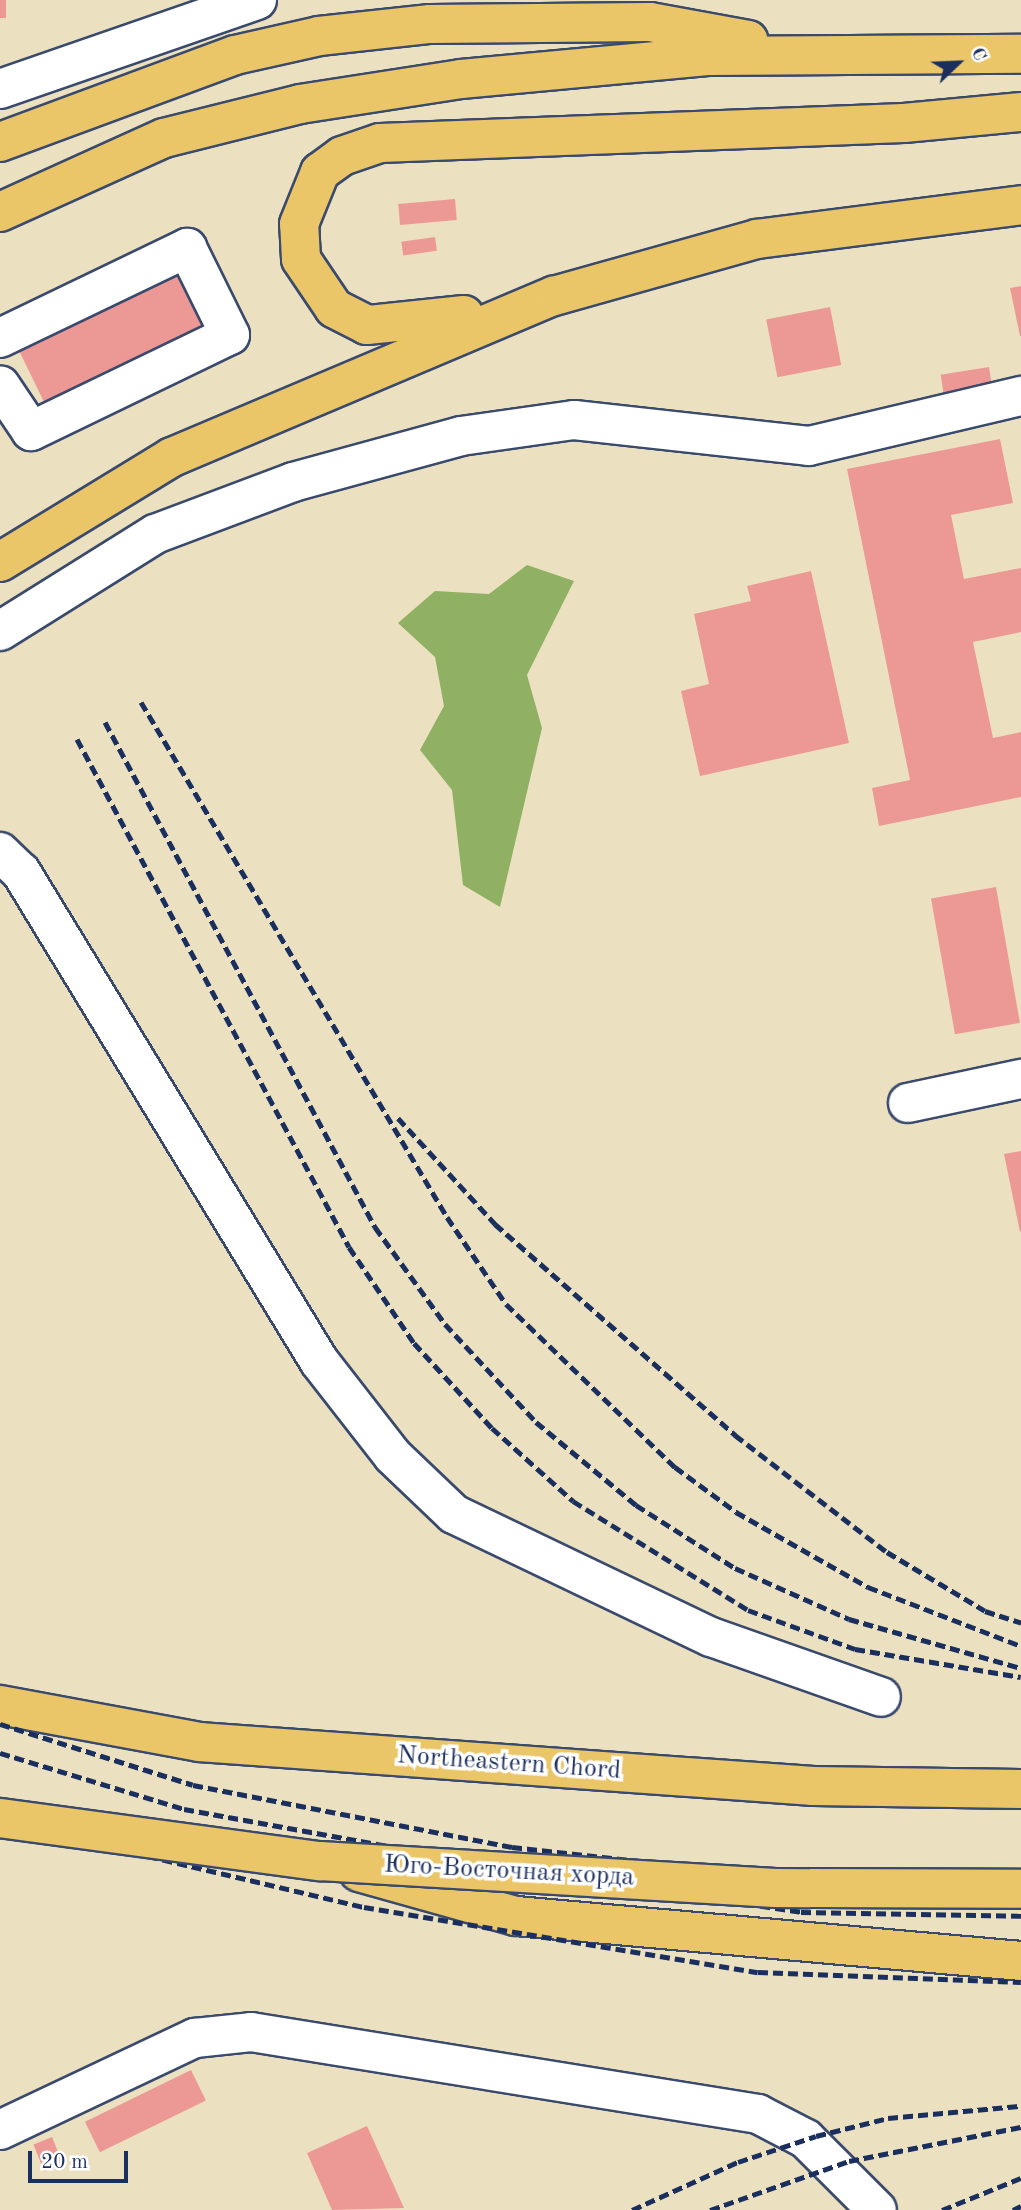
<!DOCTYPE html>
<meta charset="utf-8">
<style>
body{margin:0}
#map{position:relative;width:1021px;height:2210px;overflow:hidden;background:#ebe1c0;font-family:"Old Standard TT",serif}
div>[style]{position:absolute}
.forest>*{inset:0;background:#90b063}
.building>*{inset:0;background:#ec9996;transform-origin:0 0}
.roads{filter:drop-shadow(2px 0 #3a4a6d) drop-shadow(-2px 0 #3a4a6d) drop-shadow(0 2px #3a4a6d) drop-shadow(0 -2px #3a4a6d)}
.minor>*{height:38px;margin:-19px;padding:0 19px;transform-origin:19px;border-radius:19px;background:#fff}
.major>*{height:38px;margin:-19px;padding:0 19px;transform-origin:19px;border-radius:19px;background:#eac669}
.rail>*{height:5px;margin-top:-2.5px;transform-origin:0;background:repeating-linear-gradient(90deg,#1b2f5e 0 10px,transparent 0 15px)}
.bridges{filter:drop-shadow(2px 0 #3a4a6d) drop-shadow(-2px 0 #3a4a6d) drop-shadow(0 2px #3a4a6d) drop-shadow(0 -2px #3a4a6d)}
.major-bridge>*{height:38px;margin:-19px;padding:0 19px;transform-origin:19px;border-radius:19px;background:#eac669}
span{translate:-50% -50%;white-space:nowrap;text-align:center;line-height:1.15;-webkit-text-stroke:7px #fff;paint-order:stroke}
.street-label{font-size:26px;color:#1b2f5e}
.north{position:absolute;left:923px;top:28px;width:70px;height:70px;-webkit-text-stroke:5px #fff;paint-order:stroke;rotate:67deg;font-size:19px;font-weight:700;line-height:28px;text-align:center;color:#1b2f5e}
.north::after{content:'';display:block;margin:auto;width:24px;height:32px;background:#1b2f5e;clip-path:polygon(50% 0,100% 100%,50% 72%,0 100%)}
.scale{position:absolute;left:28px;top:2151px;width:100px;height:32px;box-sizing:border-box;border:4px solid #1b2f5e;border-top:0;padding-left:9px;font-size:21px;line-height:24px;white-space:nowrap;color:#1b2f5e;-webkit-text-stroke:5px #fff;paint-order:stroke}
</style>
<div id="map">
<div class="forest">
<i style="clip-path:polygon(527px 565px,574px 581px,527px 675px,542px 728px,500px 907px,463px 885px,452px 790px,420px 750px,444px 706px,435px 657px,398px 623px,435px 591px,489px 594px)"></i>
</div>
<div class="building">
<i style="left:0;top:0;width:6px;height:18px"></i>
<i style="left:455px;top:199px;width:21px;height:57px;rotate:85deg"></i>
<i style="left:435px;top:237px;width:14px;height:34px;rotate:82deg"></i>
<i style="left:177px;top:273px;width:62px;height:176px;rotate:64deg"></i>
<i style="clip-path:polygon(1021px 286px,1021px 336px,1020px 336px,1010px 288px)"></i>
<i style="left:830px;top:307px;width:59px;height:65px;rotate:79deg"></i>
<i style="left:989px;top:367px;width:24px;height:49px;rotate:81deg"></i>
<i style="clip-path:polygon(1000px 439px,1013px 503px,951px 515px,964px 579px,1021px 568px,1021px 632px,973px 642px,993px 738px,1021px 732px,1021px 797px,879px 826px,872px 788px,910px 780px,847px 469px)"></i>
<i style="clip-path:polygon(811px 571px,849px 743px,700px 776px,681px 691px,709px 684px,694px 614px,751px 601px,747px 586px)"></i>
<i style="left:996px;top:887px;width:138px;height:66px;rotate:80deg"></i>
<i style="clip-path:polygon(1021px 1151px,1021px 1231px,1020px 1232px,1004px 1154px)"></i>
<i style="left:191px;top:2070px;width:34px;height:118px;rotate:64deg"></i>
<i style="clip-path:polygon(367px 2126px,404px 2208px,332px 2210px,307px 2153px)"></i>
<i style="left:52px;top:2137px;width:29px;height:20px;rotate:68deg"></i>
</div>
<div class="roads">
<div class="minor">
<i style="left:0;top:89px;width:272px;rotate:-19.1deg"></i>
<i style="left:0;top:338px;width:208px;rotate:-25.7deg"></i>
<i style="left:187px;top:248px;width:97px;rotate:63.7deg"></i>
<i style="left:230px;top:335px;width:221px;rotate:154.2deg"></i>
<i style="left:31px;top:431px;width:55px;rotate:-124deg"></i>
<i style="left:0;top:631px;width:183px;rotate:-32deg"></i>
<i style="left:155px;top:534px;width:147px;rotate:-20.6deg"></i>
<i style="left:293px;top:482px;width:174px;rotate:-15.3deg"></i>
<i style="left:461px;top:436px;width:114px;rotate:-8.1deg"></i>
<i style="left:574px;top:420px;width:236px;rotate:6.3deg"></i>
<i style="left:809px;top:446px;width:218px;rotate:-13.3deg"></i>
<i style="left:0;top:852px;width:29px;rotate:44deg"></i>
<i style="left:21px;top:872px;width:573px;rotate:58.64deg"></i>
<i style="left:319px;top:1361px;width:120px;rotate:52.1deg"></i>
<i style="left:393px;top:1456px;width:84px;rotate:43.6deg"></i>
<i style="left:454px;top:1514px;width:285px;rotate:25.6deg"></i>
<i style="left:711px;top:1637px;width:180px;rotate:19.4deg"></i>
<i style="left:908px;top:1103px;width:116px;rotate:-12deg"></i>
<i style="left:0;top:2130px;width:216px;rotate:-25.3deg"></i>
<i style="left:195px;top:2038px;width:56px;rotate:-6.1deg"></i>
<i style="left:251px;top:2032px;width:514px;rotate:9.19deg"></i>
<i style="left:758px;top:2114px;width:54px;rotate:27.5deg"></i>
<i style="left:806px;top:2139px;width:100px;rotate:45deg"></i>
</div>
<div class="major">
<i style="left:0;top:142px;width:251px;rotate:-20.3deg"></i>
<i style="left:235px;top:55px;width:86px;rotate:-12.7deg"></i>
<i style="left:319px;top:36px;width:112px;rotate:-6.2deg"></i>
<i style="left:430px;top:24px;width:220px;rotate:-0.5deg"></i>
<i style="left:650px;top:22px;width:100px;rotate:10.4deg"></i>
<i style="left:0;top:212px;width:180px;rotate:-24.3deg"></i>
<i style="left:164px;top:138px;width:140px;rotate:-14deg"></i>
<i style="left:300px;top:104px;width:163px;rotate:-8.8deg"></i>
<i style="left:461px;top:79px;width:250px;rotate:-5.3deg"></i>
<i style="left:710px;top:56px;width:311px;rotate:-0.4deg"></i>
<i style="left:464px;top:315px;width:98px;rotate:174.1deg"></i>
<i style="left:367px;top:325px;width:37px;rotate:-153deg"></i>
<i style="left:334px;top:308px;width:59px;rotate:-124deg"></i>
<i style="left:301px;top:259px;width:35px;rotate:-93deg"></i>
<i style="left:299px;top:224px;width:56px;rotate:-68deg"></i>
<i style="left:320px;top:172px;width:27px;rotate:-36deg"></i>
<i style="left:342px;top:156px;width:40px;rotate:-18.9deg"></i>
<i style="left:380px;top:143px;width:524px;rotate:-2.19deg"></i>
<i style="left:904px;top:123px;width:118px;rotate:-5.4deg"></i>
<i style="left:0;top:562px;width:202px;rotate:-31.4deg"></i>
<i style="left:172px;top:457px;width:415px;rotate:-22.9deg"></i>
<i style="left:554px;top:296px;width:211px;rotate:-15.7deg"></i>
<i style="left:757px;top:239px;width:266px;rotate:-7.3deg"></i>
<i style="left:0;top:1705px;width:202px;rotate:10.5deg"></i>
<i style="left:199px;top:1742px;width:616px;rotate:4.1deg"></i>
<i style="left:813px;top:1786px;width:208px;rotate:0.8deg"></i>
<i style="left:359px;top:1872px;width:163px;rotate:15.7deg"></i>
<i style="left:516px;top:1916px;width:507px;rotate:5.09deg"></i>
</div>
</div>
<div class="rail">
<i style="left:141px;top:702px;width:599px;rotate:59.28deg"></i>
<i style="left:447px;top:1217px;width:105px;rotate:55.9deg"></i>
<i style="left:506px;top:1304px;width:235px;rotate:44deg"></i>
<i style="left:675px;top:1467px;width:76px;rotate:36.4deg"></i>
<i style="left:736px;top:1512px;width:152px;rotate:29.6deg"></i>
<i style="left:868px;top:1587px;width:164px;rotate:21.1deg"></i>
<i style="left:105px;top:722px;width:573px;rotate:61.87deg"></i>
<i style="left:375px;top:1227px;width:120px;rotate:54.2deg"></i>
<i style="left:445px;top:1324px;width:134px;rotate:47.1deg"></i>
<i style="left:536px;top:1422px;width:130px;rotate:39.7deg"></i>
<i style="left:636px;top:1505px;width:117px;rotate:32.5deg"></i>
<i style="left:735px;top:1568px;width:125px;rotate:24.1deg"></i>
<i style="left:849px;top:1619px;width:179px;rotate:15.9deg"></i>
<i style="left:77px;top:739px;width:576px;rotate:61.83deg"></i>
<i style="left:349px;top:1247px;width:116px;rotate:55.9deg"></i>
<i style="left:414px;top:1343px;width:115px;rotate:47.5deg"></i>
<i style="left:492px;top:1428px;width:109px;rotate:42deg"></i>
<i style="left:573px;top:1501px;width:206px;rotate:31.9deg"></i>
<i style="left:748px;top:1610px;width:114px;rotate:20deg"></i>
<i style="left:855px;top:1649px;width:168px;rotate:9.6deg"></i>
<i style="left:398px;top:1118px;width:144px;rotate:47.5deg"></i>
<i style="left:495px;top:1224px;width:320px;rotate:41.3deg"></i>
<i style="left:735px;top:1435px;width:192px;rotate:37.6deg"></i>
<i style="left:887px;top:1552px;width:114px;rotate:31deg"></i>
<i style="left:985px;top:1611px;width:38px;rotate:18deg"></i>
<i style="left:0;top:1724px;width:202px;rotate:17.5deg"></i>
<i style="left:193px;top:1785px;width:325px;rotate:11deg"></i>
<i style="left:512px;top:1847px;width:294px;rotate:6.3deg"></i>
<i style="left:804px;top:1879px;width:217px;rotate:1.1deg"></i>
<i style="left:0;top:1753px;width:192px;rotate:16.9deg"></i>
<i style="left:184px;top:1809px;width:329px;rotate:10.3deg"></i>
<i style="left:508px;top:1868px;width:296px;rotate:8.5deg"></i>
<i style="left:801px;top:1912px;width:220px;rotate:1deg"></i>
<i style="left:0;top:1810px;width:155px;rotate:17.3deg"></i>
<i style="left:148px;top:1856px;width:222px;rotate:13.3deg"></i>
<i style="left:364px;top:1907px;width:399px;rotate:9.4deg"></i>
<i style="left:758px;top:1972px;width:263px;rotate:2.2deg"></i>
<i style="left:632px;top:2210px;width:116px;rotate:-24.4deg"></i>
<i style="left:738px;top:2162px;width:82px;rotate:-18.4deg"></i>
<i style="left:816px;top:2136px;width:74px;rotate:-14deg"></i>
<i style="left:888px;top:2118px;width:134px;rotate:-5.2deg"></i>
<i style="left:710px;top:2210px;width:147px;rotate:-19.4deg"></i>
<i style="left:849px;top:2161px;width:175px;rotate:-11.2deg"></i>
<i style="left:942px;top:2210px;width:85px;rotate:-22.1deg"></i>
<i style="left:1013px;top:2210px;width:9px;rotate:-27deg"></i>
</div>
<div class="bridges">
<div class="major-bridge">
<i style="left:0;top:1818px;width:323px;rotate:7.7deg"></i>
<i style="left:320px;top:1861px;width:456px;rotate:3.4deg"></i>
<i style="left:775px;top:1888px;width:246px;rotate:0.2deg"></i>
</div>
</div>
<div class="street-label">
<span style="left:509px;top:1764px;rotate:4deg">Northeastern Chord</span>
<span style="left:509px;top:1872px;rotate:3deg">Юго-Восточная хорда</span>
</div>
<div class="north">С</div>
<div class="scale">20 m</div>
</div>
